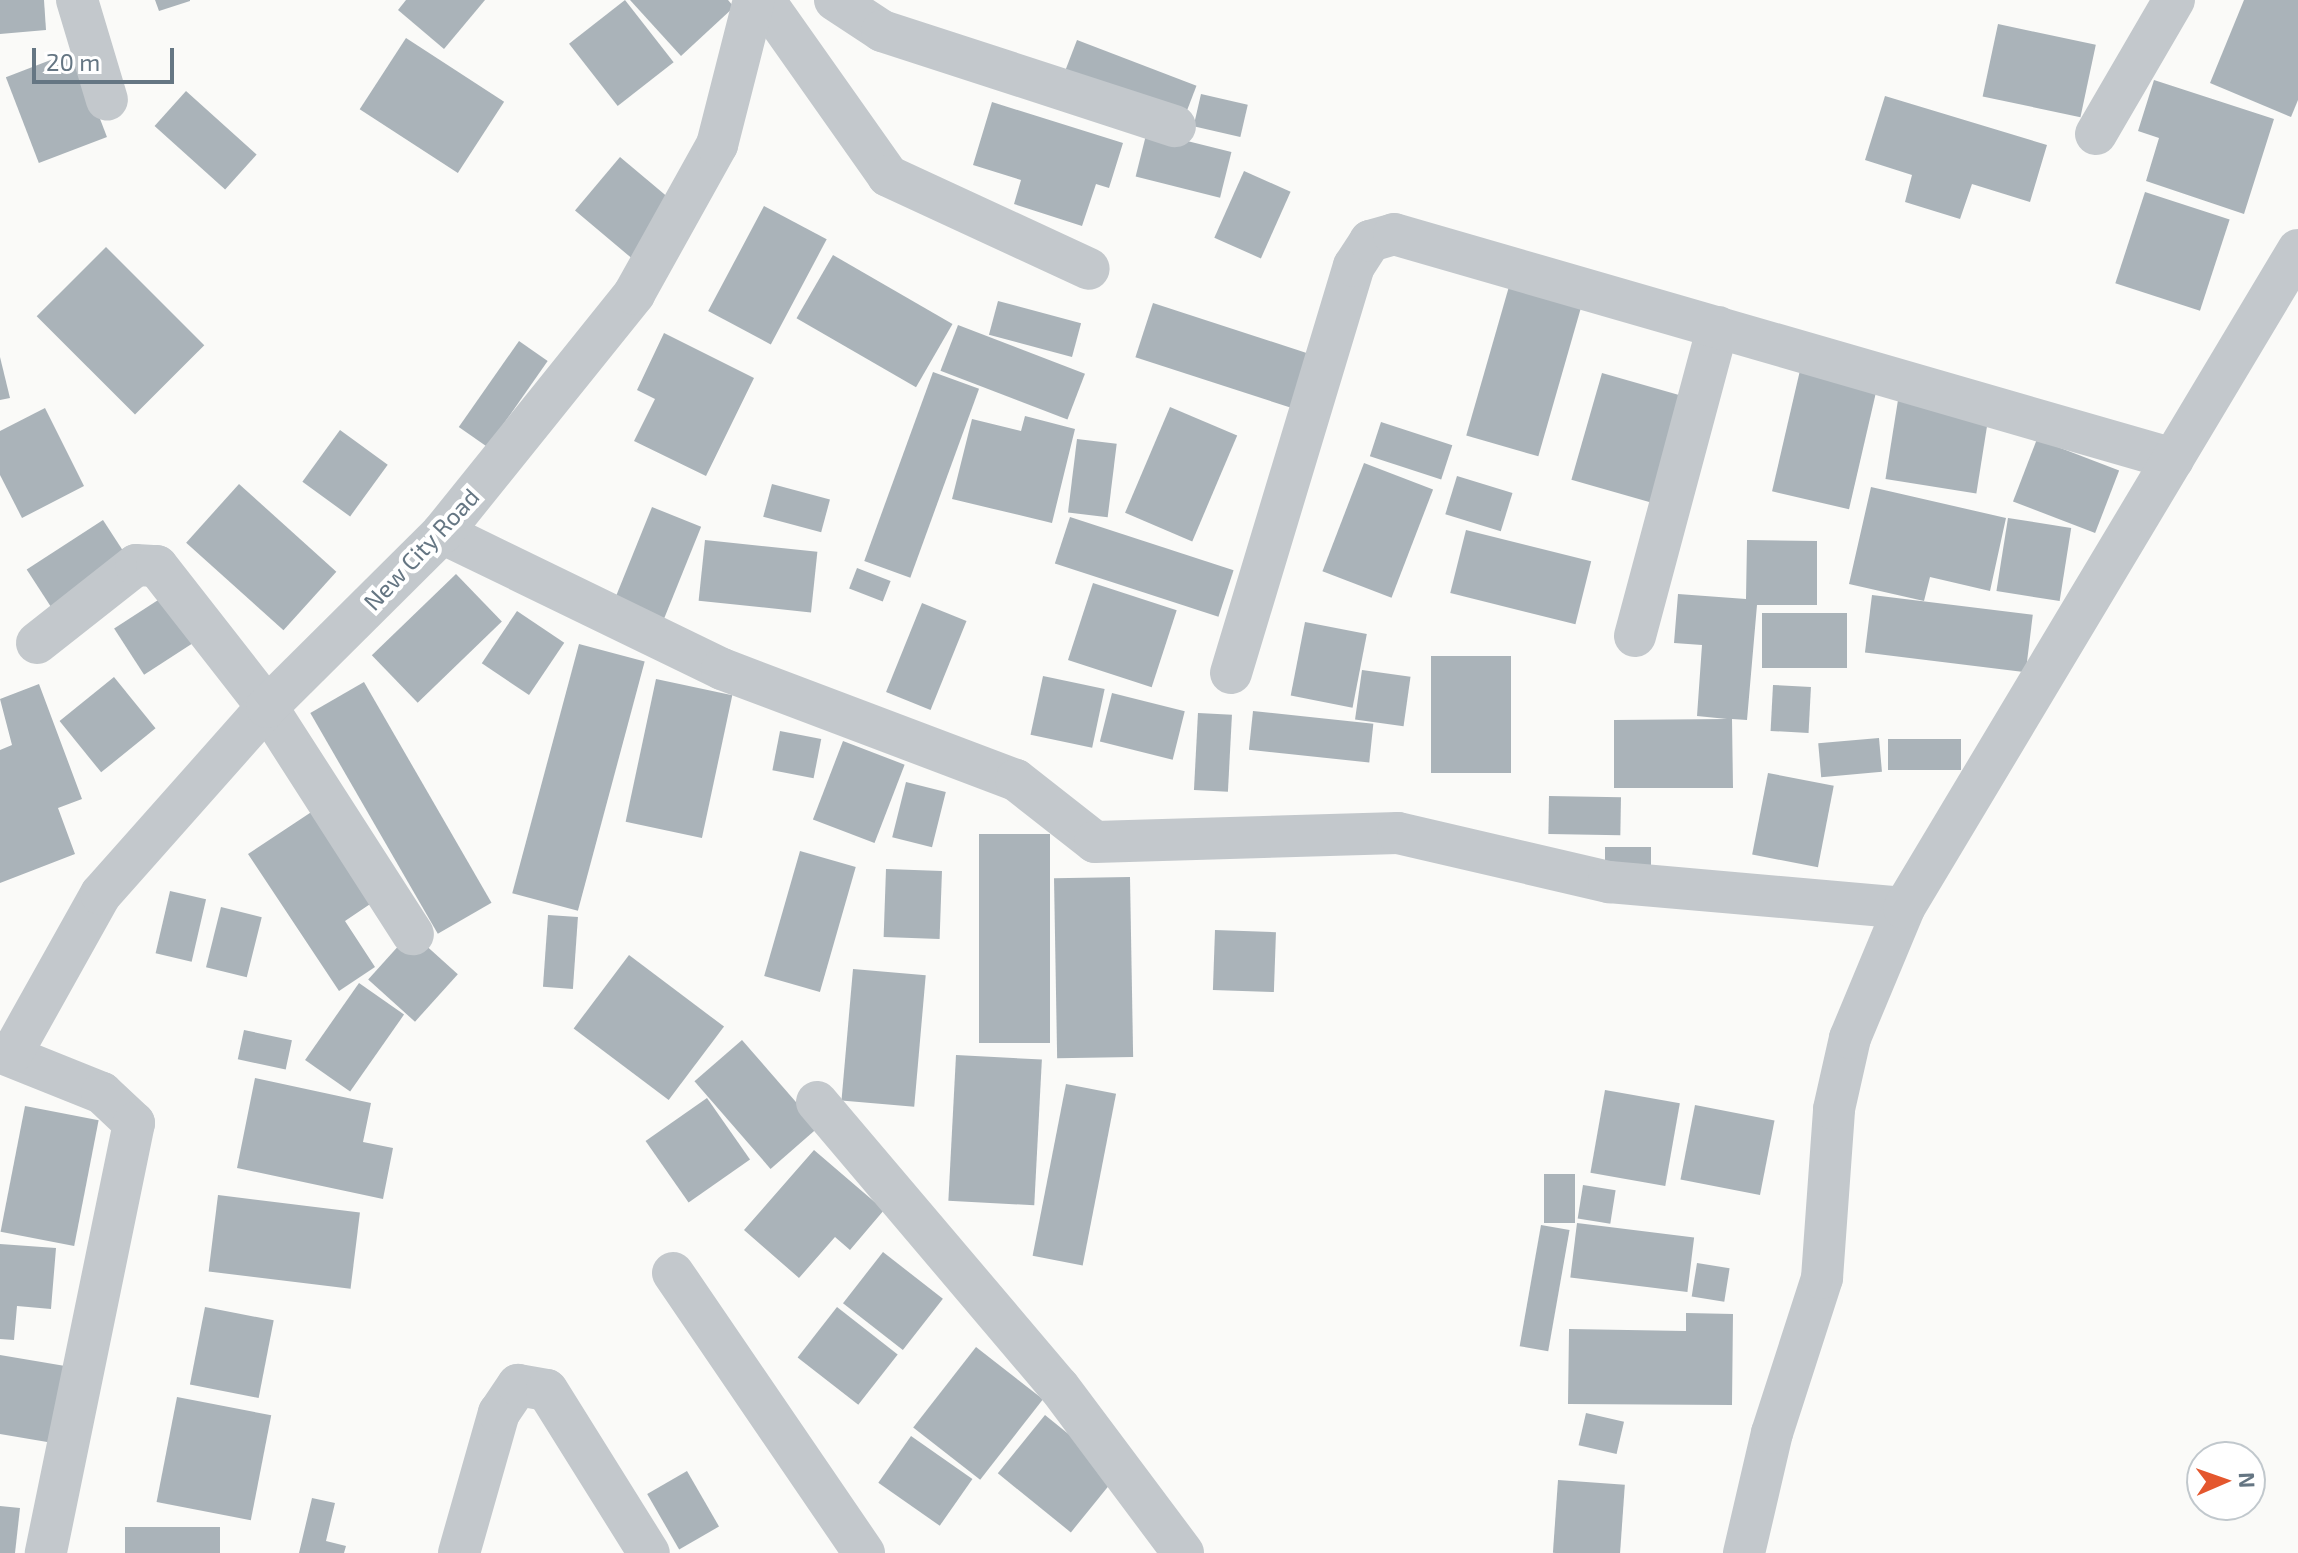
<!DOCTYPE html>
<style>
body{margin:0}
#map{position:relative;width:2298px;height:1553px;overflow:hidden;background:#fafaf8;font-family:"Exo 2",sans-serif}
div>[style]{position:absolute}
.building>*{inset:0;background:#aab3b9;transform-origin:0 0}
.minor>*{height:42px;margin:-21px;padding:0 21px;transform-origin:21px;border-radius:21px;background:#c3c8cc}
span{translate:-50% -50%;white-space:nowrap;text-align:center;line-height:1.15;-webkit-text-stroke:8px #fff;paint-order:stroke}
.street-label{font-size:24px;color:#657683}
.north{position:absolute;left:2186px;top:1441px;width:80px;height:80px;box-sizing:border-box;background:#fff;border:2px solid #c1c8cd;border-radius:50%;rotate:88deg;font-size:22px;font-weight:700;line-height:32px;text-align:center;color:#657683}
.north::after{content:'';display:block;margin:auto;width:28px;height:36px;background:#e4572e;clip-path:polygon(50% 0,100% 100%,50% 72%,0 100%)}
.scale{position:absolute;left:32px;top:48px;width:142px;height:36px;box-sizing:border-box;border:4px solid #657683;border-top:0;padding-left:10px;font-size:24px;line-height:28px;white-space:nowrap;color:#657683;-webkit-text-stroke:6px #fff;paint-order:stroke}
</style>
<div id="map">
<div class="building">
<i style="clip-path:polygon(0 0,44px 0,46px 30px,0 34px)"></i>
<i style="clip-path:polygon(155px 0,190px 0,190px 1px,159px 11px)"></i>
<i style="clip-path:polygon(406px 0,485px 0,444px 49px,398px 10px)"></i>
<i style="left:625px;top:0;width:79px;height:71px;rotate:52deg"></i>
<i style="clip-path:polygon(630px 0,728px 0,734px 7px,681px 56px)"></i>
<i style="clip-path:polygon(2244px 0,2298px 0,2298px 100px,2291px 117px,2210px 83px)"></i>
<i style="left:1998px;top:24px;width:100px;height:74px;rotate:12deg"></i>
<i style="left:406px;top:38px;width:117px;height:85px;rotate:33deg"></i>
<i style="left:1077px;top:40px;width:128px;height:38px;rotate:21deg"></i>
<i style="left:74px;top:51px;width:92px;height:73px;rotate:69deg"></i>
<i style="clip-path:polygon(2154px 80px,2274px 119px,2244px 214px,2146px 181px,2159px 138px,2138px 131px)"></i>
<i style="left:186px;top:91px;width:95px;height:47px;rotate:42deg"></i>
<i style="left:1201px;top:94px;width:48px;height:33px;rotate:13deg"></i>
<i style="clip-path:polygon(1885px 96px,2047px 145px,2030px 202px,1972px 184px,1960px 219px,1905px 202px,1912px 175px,1865px 160px)"></i>
<i style="clip-path:polygon(992px 102px,1123px 143px,1109px 188px,1096px 184px,1082px 226px,1014px 204px,1021px 180px,973px 165px)"></i>
<i style="left:1147px;top:131px;width:87px;height:47px;rotate:14deg"></i>
<i style="left:620px;top:157px;width:77px;height:70px;rotate:40deg"></i>
<i style="left:1244px;top:171px;width:51px;height:73px;rotate:24deg"></i>
<i style="left:2145px;top:192px;width:89px;height:96px;rotate:18deg"></i>
<i style="left:764px;top:206px;width:71px;height:119px;rotate:28deg"></i>
<i style="left:106px;top:247px;width:139px;height:98px;rotate:45deg"></i>
<i style="left:833px;top:255px;width:138px;height:73px;rotate:30deg"></i>
<i style="left:1512px;top:276px;width:75px;height:166px;rotate:16deg"></i>
<i style="left:998px;top:301px;width:86px;height:35px;rotate:15deg"></i>
<i style="left:1153px;top:303px;width:176px;height:57px;rotate:18deg"></i>
<i style="left:958px;top:325px;width:136px;height:49px;rotate:21deg"></i>
<i style="clip-path:polygon(664px 333px,754px 378px,706px 476px,634px 441px,655px 399px,637px 390px)"></i>
<i style="left:519px;top:341px;width:35px;height:105px;rotate:35deg"></i>
<i style="left:1804px;top:353px;width:79px;height:142px;rotate:13deg"></i>
<i style="clip-path:polygon(0 357px,10px 398px,0 400px)"></i>
<i style="left:933px;top:372px;width:49px;height:201px;rotate:20deg"></i>
<i style="left:1602px;top:373px;width:91px;height:111px;rotate:16deg"></i>
<i style="left:1898px;top:400px;width:92px;height:80px;rotate:9deg"></i>
<i style="left:1170px;top:407px;width:73px;height:115px;rotate:23deg"></i>
<i style="clip-path:polygon(45px 408px,84px 486px,22px 518px,0 475px,0 431px)"></i>
<i style="clip-path:polygon(1025px 416px,1075px 429px,1052px 523px,952px 499px,972px 419px,1021px 431px)"></i>
<i style="left:1381px;top:422px;width:75px;height:36px;rotate:18deg"></i>
<i style="left:340px;top:430px;width:59px;height:64px;rotate:36deg"></i>
<i style="left:1077px;top:439px;width:40px;height:74px;rotate:7deg"></i>
<i style="left:2037px;top:439px;width:88px;height:67px;rotate:21deg"></i>
<i style="left:1364px;top:463px;width:74px;height:116px;rotate:21deg"></i>
<i style="left:1457px;top:476px;width:58px;height:40px;rotate:17deg"></i>
<i style="left:239px;top:484px;width:131px;height:79px;rotate:42deg"></i>
<i style="left:772px;top:484px;width:60px;height:34px;rotate:15deg"></i>
<i style="clip-path:polygon(1871px 487px,2006px 518px,1990px 591px,1930px 577px,1924px 601px,1849px 584px)"></i>
<i style="left:652px;top:507px;width:53px;height:108px;rotate:22deg"></i>
<i style="left:1070px;top:517px;width:172px;height:49px;rotate:18deg"></i>
<i style="left:2008px;top:518px;width:64px;height:74px;rotate:9deg"></i>
<i style="left:103px;top:520px;width:51px;height:91px;rotate:57deg"></i>
<i style="left:1466px;top:530px;width:129px;height:65px;rotate:14deg"></i>
<i style="left:705px;top:540px;width:113px;height:61px;rotate:6deg"></i>
<i style="clip-path:polygon(1747px 540px,1817px 541px,1817px 605px,1757px 605px,1747px 720px,1732px 719px,1733px 788px,1614px 788px,1614px 720px,1727px 719px,1697px 716px,1702px 645px,1674px 643px,1678px 594px,1746px 599px)"></i>
<i style="left:857px;top:568px;width:36px;height:22px;rotate:21deg"></i>
<i style="left:456px;top:574px;width:66px;height:117px;rotate:46deg"></i>
<i style="left:1093px;top:583px;width:88px;height:81px;rotate:18deg"></i>
<i style="left:172px;top:591px;width:55px;height:69px;rotate:57deg"></i>
<i style="left:1872px;top:595px;width:162px;height:58px;rotate:7deg"></i>
<i style="left:922px;top:603px;width:48px;height:96px;rotate:22deg"></i>
<i style="left:517px;top:611px;width:57px;height:63px;rotate:34deg"></i>
<i style="left:1762px;top:613px;width:85px;height:55px"></i>
<i style="left:1305px;top:622px;width:63px;height:75px;rotate:11deg"></i>
<i style="left:579px;top:644px;width:68px;height:258px;rotate:15deg"></i>
<i style="left:1511px;top:656px;width:117px;height:80px;rotate:90deg"></i>
<i style="left:1362px;top:670px;width:49px;height:50px;rotate:8deg"></i>
<i style="left:1043px;top:676px;width:63px;height:60px;rotate:12deg"></i>
<i style="left:114px;top:677px;width:66px;height:70px;rotate:51deg"></i>
<i style="left:656px;top:679px;width:78px;height:146px;rotate:12deg"></i>
<i style="left:364px;top:682px;width:255px;height:62px;rotate:60deg"></i>
<i style="clip-path:polygon(39px 684px,82px 799px,58px 808px,75px 854px,0 883px,0 750px,12px 745px,0 699px)"></i>
<i style="left:1773px;top:685px;width:38px;height:46px;rotate:3deg"></i>
<i style="left:1112px;top:693px;width:75px;height:50px;rotate:14deg"></i>
<i style="left:1253px;top:711px;width:121px;height:39px;rotate:6deg"></i>
<i style="left:1198px;top:713px;width:34px;height:77px;rotate:3deg"></i>
<i style="left:780px;top:731px;width:42px;height:40px;rotate:11deg"></i>
<i style="left:1879px;top:738px;width:34px;height:61px;rotate:85deg"></i>
<i style="left:1961px;top:739px;width:31px;height:73px;rotate:90deg"></i>
<i style="left:843px;top:741px;width:66px;height:84px;rotate:21deg"></i>
<i style="left:1768px;top:773px;width:67px;height:83px;rotate:11deg"></i>
<i style="left:906px;top:782px;width:41px;height:57px;rotate:14deg"></i>
<i style="left:1549px;top:796px;width:72px;height:38px;rotate:1deg"></i>
<i style="clip-path:polygon(325px 803px,385px 894px,345px 921px,375px 967px,339px 991px,248px 854px)"></i>
<i style="left:979px;top:834px;width:71px;height:209px"></i>
<i style="left:1605px;top:847px;width:46px;height:25px"></i>
<i style="left:800px;top:851px;width:58px;height:130px;rotate:16deg"></i>
<i style="left:886px;top:869px;width:56px;height:68px;rotate:2deg"></i>
<i style="left:1130px;top:877px;width:180px;height:76px;rotate:89deg"></i>
<i style="left:170px;top:891px;width:37px;height:64px;rotate:13deg"></i>
<i style="left:221px;top:907px;width:42px;height:62px;rotate:14deg"></i>
<i style="left:548px;top:915px;width:30px;height:72px;rotate:4deg"></i>
<i style="left:1215px;top:930px;width:61px;height:60px;rotate:2deg"></i>
<i style="left:411px;top:932px;width:63px;height:64px;rotate:42deg"></i>
<i style="left:629px;top:955px;width:119px;height:92px;rotate:37deg"></i>
<i style="left:853px;top:969px;width:73px;height:132px;rotate:5deg"></i>
<i style="left:359px;top:983px;width:55px;height:94px;rotate:35deg"></i>
<i style="left:244px;top:1030px;width:49px;height:30px;rotate:12deg"></i>
<i style="left:742px;top:1040px;width:116px;height:63px;rotate:49deg"></i>
<i style="left:956px;top:1055px;width:86px;height:146px;rotate:3deg"></i>
<i style="clip-path:polygon(255px 1078px,371px 1103px,363px 1142px,393px 1148px,383px 1199px,237px 1168px)"></i>
<i style="left:1066px;top:1084px;width:51px;height:175px;rotate:11deg"></i>
<i style="left:1605px;top:1090px;width:76px;height:84px;rotate:10deg"></i>
<i style="left:707px;top:1098px;width:75px;height:75px;rotate:55deg"></i>
<i style="left:1695px;top:1105px;width:81px;height:76px;rotate:11deg"></i>
<i style="left:25px;top:1106px;width:75px;height:128px;rotate:11deg"></i>
<i style="clip-path:polygon(814px 1150px,884px 1210px,850px 1250px,835px 1237px,799px 1278px,744px 1230px)"></i>
<i style="left:1544px;top:1174px;width:31px;height:49px"></i>
<i style="left:1583px;top:1185px;width:33px;height:34px;rotate:9deg"></i>
<i style="left:218px;top:1195px;width:143px;height:77px;rotate:7deg"></i>
<i style="left:1577px;top:1223px;width:118px;height:55px;rotate:7deg"></i>
<i style="left:1541px;top:1225px;width:29px;height:123px;rotate:10deg"></i>
<i style="clip-path:polygon(0 1244px,56px 1248px,51px 1309px,17px 1306px,14px 1340px,0 1339px)"></i>
<i style="left:883px;top:1252px;width:76px;height:65px;rotate:38deg"></i>
<i style="left:1697px;top:1263px;width:33px;height:34px;rotate:9deg"></i>
<i style="left:205px;top:1307px;width:70px;height:79px;rotate:11deg"></i>
<i style="left:837px;top:1307px;width:77px;height:64px;rotate:38deg"></i>
<i style="clip-path:polygon(1686px 1313px,1733px 1314px,1732px 1405px,1568px 1404px,1569px 1329px,1686px 1331px)"></i>
<i style="left:976px;top:1347px;width:85px;height:102px;rotate:38deg"></i>
<i style="clip-path:polygon(0 1355px,71px 1367px,59px 1444px,0 1434px)"></i>
<i style="left:177px;top:1397px;width:96px;height:107px;rotate:11deg"></i>
<i style="left:1586px;top:1413px;width:39px;height:33px;rotate:13deg"></i>
<i style="left:1045px;top:1415px;width:94px;height:75px;rotate:39deg"></i>
<i style="left:911px;top:1436px;width:75px;height:57px;rotate:35deg"></i>
<i style="left:687px;top:1471px;width:64px;height:46px;rotate:60deg"></i>
<i style="left:1558px;top:1480px;width:67px;height:73px;rotate:4deg"></i>
<i style="clip-path:polygon(312px 1498px,335px 1503px,326px 1541px,346px 1546px,344px 1553px,299px 1553px)"></i>
<i style="clip-path:polygon(0 1506px,20px 1508px,15px 1553px,0 1553px)"></i>
<i style="left:125px;top:1527px;width:95px;height:26px"></i>
</div>
<div class="minor">
<i style="left:77px;top:0;width:104px;rotate:73.3deg"></i>
<i style="left:764px;top:0;width:215px;rotate:54.8deg"></i>
<i style="left:888px;top:176px;width:221px;rotate:24.8deg"></i>
<i style="left:835px;top:0;width:56px;rotate:33.4deg"></i>
<i style="left:882px;top:31px;width:308px;rotate:18deg"></i>
<i style="left:2096px;top:134px;width:155px;rotate:-59.8deg"></i>
<i style="left:442px;top:533px;width:311px;rotate:25.9deg"></i>
<i style="left:722px;top:669px;width:314px;rotate:20.7deg"></i>
<i style="left:1016px;top:780px;width:100px;rotate:38.1deg"></i>
<i style="left:1095px;top:842px;width:303px;rotate:-1.7deg"></i>
<i style="left:1398px;top:833px;width:217px;rotate:13.1deg"></i>
<i style="left:1609px;top:882px;width:296px;rotate:5deg"></i>
<i style="left:1635px;top:636px;width:320px;rotate:-75deg"></i>
<i style="left:37px;top:643px;width:126px;rotate:-38.2deg"></i>
<i style="left:136px;top:565px;width:21px;rotate:3deg"></i>
<i style="left:157px;top:566px;width:179px;rotate:52deg"></i>
<i style="left:267px;top:707px;width:270px;rotate:57.3deg"></i>
<i style="left:1231px;top:673px;width:425px;rotate:-73.2deg"></i>
<i style="left:1354px;top:266px;width:30px;rotate:-57deg"></i>
<i style="left:1370px;top:241px;width:25px;rotate:-16deg"></i>
<i style="left:1394px;top:234px;width:811px;rotate:16.11deg"></i>
<i style="left:0;top:1052px;width:110px;rotate:21.9deg"></i>
<i style="left:102px;top:1093px;width:44px;rotate:43.2deg"></i>
<i style="left:134px;top:1123px;width:439px;rotate:101.6deg"></i>
<i style="left:12px;top:1053px;width:182px;rotate:-60.8deg"></i>
<i style="left:101px;top:894px;width:250px;rotate:-48.4deg"></i>
<i style="left:267px;top:707px;width:247px;rotate:-44.8deg"></i>
<i style="left:442px;top:533px;width:307px;rotate:-51.2deg"></i>
<i style="left:634px;top:294px;width:171px;rotate:-60.9deg"></i>
<i style="left:717px;top:145px;width:150px;rotate:-75.7deg"></i>
<i style="left:817px;top:1102px;width:374px;rotate:49.7deg"></i>
<i style="left:1059px;top:1387px;width:207px;rotate:53.2deg"></i>
<i style="left:673px;top:1273px;width:339px;rotate:55.7deg"></i>
<i style="left:459px;top:1553px;width:146px;rotate:-74.1deg"></i>
<i style="left:499px;top:1413px;width:34px;rotate:-56deg"></i>
<i style="left:518px;top:1385px;width:29px;rotate:10deg"></i>
<i style="left:547px;top:1390px;width:192px;rotate:58deg"></i>
<i style="left:1744px;top:1553px;width:123px;rotate:-76.9deg"></i>
<i style="left:1772px;top:1433px;width:163px;rotate:-72.1deg"></i>
<i style="left:1822px;top:1278px;width:169px;rotate:-85.9deg"></i>
<i style="left:1834px;top:1109px;width:73px;rotate:-77.3deg"></i>
<i style="left:1850px;top:1038px;width:141px;rotate:-67.4deg"></i>
<i style="left:1904px;top:908px;width:767px;rotate:-59.09deg"></i>
</div>
<div class="street-label">
<span style="left:421px;top:549px;rotate:-47deg">New City Road</span>
</div>
<div class="north">N</div>
<div class="scale">20 m</div>
</div>
